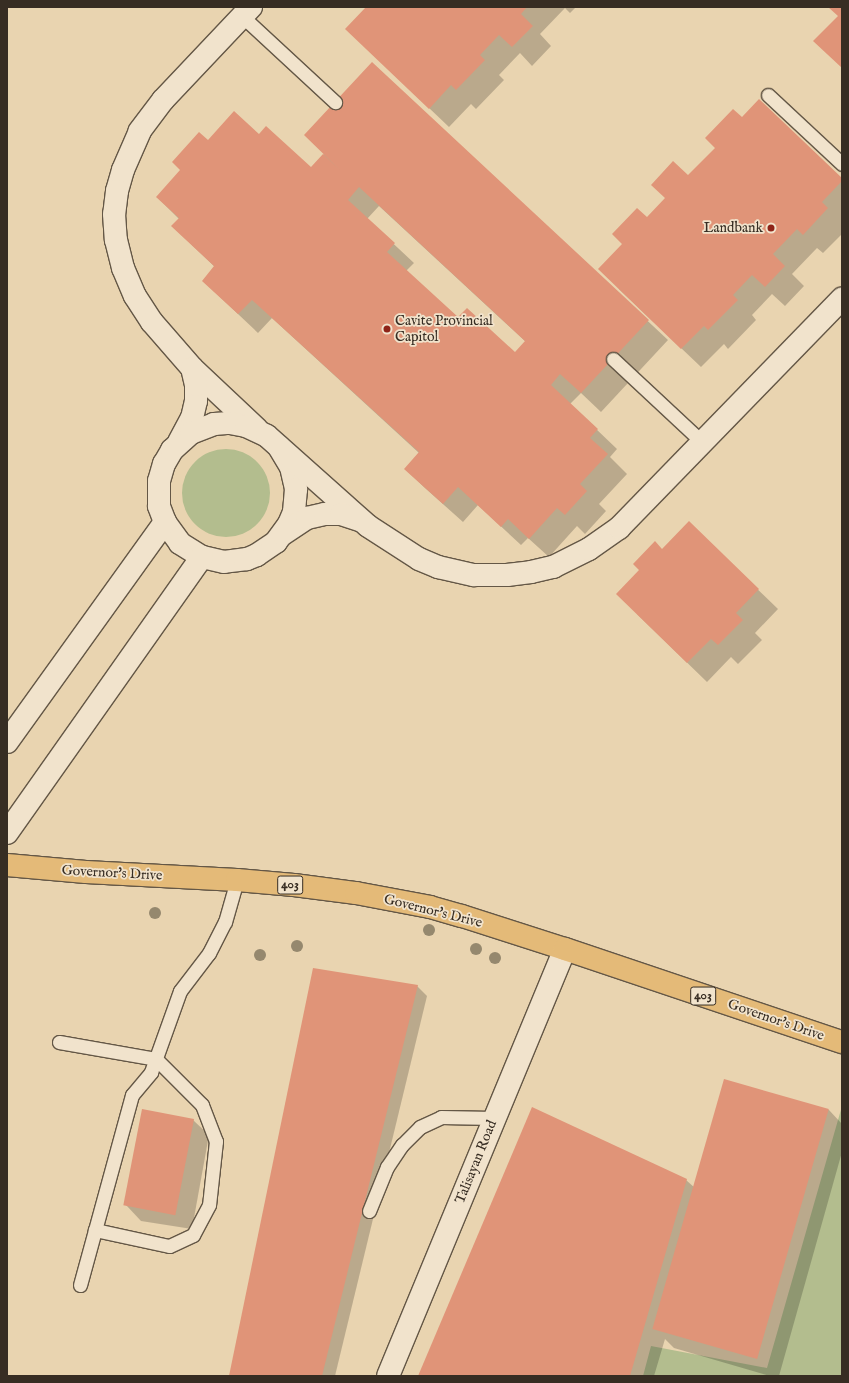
<!DOCTYPE html>
<style>
body{margin:0}
#map{position:relative;width:849px;height:1383px;overflow:hidden;background:#e9d4b0;font-family:"IM FELL English",serif}
div>[style]{position:absolute}
.green>*{inset:0;background:#b3bd8e}
.round{border-radius:50%}
.shadow>*{inset:0;background:#0003}
.building>*{inset:0;background:#e09478;transform-origin:0 0}
.roads{filter:drop-shadow(1px 0 #645746) drop-shadow(-1px 0 #645746) drop-shadow(0 1px #645746) drop-shadow(0 -1px #645746)}
.lane>*{height:13px;margin:-6.5px;padding:0 6.5px;transform-origin:6.5px;border-radius:6.5px;background:#f1e3cc}
.street>*{height:22px;margin:-11px;padding:0 11px;transform-origin:11px;border-radius:11px;background:#f1e3cc}
.secondary>*{height:22px;margin:-11px;padding:0 11px;transform-origin:11px;border-radius:11px;background:#f1e3cc}
.primary>*{height:22px;margin:-11px;padding:0 11px;transform-origin:11px;border-radius:11px;background:#e4ba78}
.trees>*{width:12px;height:12px;margin:-6px;border-radius:50%;background:#95886e}
.dots>*{width:11px;height:11px;translate:-50% -50%;box-sizing:border-box;border:2px solid #f1e3cc;border-radius:50%}
span{translate:-50% -50%;white-space:nowrap;text-align:center;line-height:1.15;-webkit-text-stroke:3.5px #f1e3cc;paint-order:stroke}
.shield-label span{padding:1px 3px;background:#f1e3cc;border:1px solid;border-radius:3px;-webkit-text-stroke-width:0}
.shield-label{font-size:13px;color:#372d23;font-weight:700}
.poi-label{font-size:14px;color:#372d23}
.right{translate:-100% -50%;text-align:right}
.left{translate:0 -50%;text-align:left}
.street-label{font-size:14px;color:#372d23}
.frame{position:absolute;inset:0;border:8px solid #372d23;pointer-events:none}
</style>
<div id="map">
<div class="green">
<i class="round" style="left:182px;top:449px;width:88px;height:88px"></i>
<i style="clip-path:polygon(842px 1106px,842px 1376px,643px 1376px,651px 1346px,767px 1368px)"></i>
</div>
<div class="shadow">
<i style="clip-path:polygon(368px 7px,576px 7px,570px 13px,565px 8px,540px 34px,551px 46px,532px 66px,520px 53px,499px 75px,504px 80px,476px 109px,471px 104px,449px 127px,366px 48px)"></i>
<i style="clip-path:polygon(evenodd,372px 63px,668px 340px,601px 412px,581px 393px,570px 404px,617px 449px,610px 457px,627px 474px,599px 504px,606px 511px,585px 534px,577px 526px,549px 557px,528px 538px,521px 545px,478px 505px,463px 522px,425px 488px,405px 469px,419px 453px,272px 318px,258px 333px,203px 281px,215px 267px,172px 226px,179px 219px,157px 197px,208px 141px,259px 135px,311px 168px,324px 154px,372px 63px,379px 206px,526px 342px,515px 353px,458px 318px,406px 271px,414px 263px,367px 219px,379px 206px)"></i>
<i style="clip-path:polygon(742px 118px,842px 180px,842px 234px,823px 253px,817px 248px,792px 274px,804px 286px,785px 306px,772px 294px,752px 315px,756px 320px,728px 349px,724px 344px,701px 367px,619px 289px,647px 219px,716px 148px)"></i>
<i style="clip-path:polygon(689px 523px,778px 609px,755px 633px,762px 640px,738px 664px,731px 657px,707px 682px,637px 614px,662px 550px)"></i>
<i style="clip-path:polygon(417px 986px,427px 996px,335px 1376px,230px 1376px)"></i>
<i style="clip-path:polygon(725px 1081px,829px 1110px,842px 1124px,842px 1152px,779px 1376px,770px 1376px,674px 1348px,665px 1339px,654px 1376px,419px 1376px,686px 1180px,695px 1188px)"></i>
<i style="clip-path:polygon(193px 1120px,209px 1135px,192px 1229px,141px 1221px,126px 1205px)"></i>
</div>
<div class="building">
<i style="clip-path:polygon(366px 7px,527px 7px,521px 14px,533px 26px,512px 47px,499px 35px,480px 55px,485px 60px,456px 90px,451px 85px,429px 109px,345px 29px)"></i>
<i style="clip-path:polygon(828px 7px,842px 7px,842px 68px,813px 41px,838px 16px)"></i>
<i style="clip-path:polygon(evenodd,372px 62px,649px 320px,581px 393px,560px 374px,551px 385px,598px 429px,590px 438px,608px 454px,580px 484px,587px 491px,565px 515px,557px 508px,529px 539px,508px 519px,501px 527px,458px 487px,443px 504px,404px 469px,419px 452px,252px 300px,238px 314px,202px 281px,214px 266px,171px 226px,179px 218px,156px 197px,180px 170px,172px 162px,199px 132px,208px 140px,234px 111px,259px 134px,266px 126px,311px 167px,323px 154px,341px 171px,304px 135px,372px 62px,359px 187px,525px 341px,515px 352px,467px 308px,458px 317px,387px 252px,395px 243px,348px 200px,359px 187px)"></i>
<i style="clip-path:polygon(759px 99px,842px 178px,842px 181px,822px 202px,828px 208px,803px 235px,797px 229px,773px 254px,785px 266px,765px 287px,752px 275px,733px 295px,738px 300px,708px 330px,704px 326px,681px 349px,598px 269px,622px 244px,612px 234px,637px 208px,647px 217px,665px 198px,651px 185px,673px 161px,688px 175px,715px 148px,705px 138px,733px 109px,742px 117px)"></i>
<i style="clip-path:polygon(689px 521px,759px 589px,736px 613px,743px 620px,718px 645px,711px 639px,687px 663px,616px 594px,639px 570px,633px 564px,655px 541px,662px 549px)"></i>
<i style="clip-path:polygon(313px 968px,418px 985px,322px 1376px,229px 1376px)"></i>
<i style="left:724px;top:1079px;width:109px;height:260px;rotate:16deg"></i>
<i style="clip-path:polygon(532px 1107px,687px 1179px,630px 1376px,418px 1376px)"></i>
<i style="left:142px;top:1109px;width:53px;height:98px;rotate:11deg"></i>
</div>
<div class="roads">
<div class="lane">
<i style="left:242px;top:16px;width:127px;rotate:42.8deg"></i>
<i style="left:768px;top:95px;width:101px;rotate:43deg"></i>
<i style="left:613px;top:359px;width:123px;rotate:43deg"></i>
<i style="left:59px;top:1042px;width:98px;rotate:9.9deg"></i>
<i style="left:156px;top:1059px;width:65px;rotate:45deg"></i>
<i style="left:202px;top:1105px;width:39px;rotate:69deg"></i>
<i style="left:216px;top:1141px;width:64px;rotate:96.2deg"></i>
<i style="left:209px;top:1205px;width:34px;rotate:118deg"></i>
<i style="left:193px;top:1235px;width:26px;rotate:155deg"></i>
<i style="left:169px;top:1246px;width:76px;rotate:-167.8deg"></i>
<i style="left:369px;top:1211px;width:48px;rotate:-67.8deg"></i>
<i style="left:387px;top:1167px;width:27px;rotate:-56deg"></i>
<i style="left:402px;top:1145px;width:25px;rotate:-45deg"></i>
<i style="left:420px;top:1127px;width:23px;rotate:-25deg"></i>
<i style="left:441px;top:1117px;width:53px;rotate:1.1deg"></i>
<i style="left:80px;top:1285px;width:197px;rotate:-74.7deg"></i>
<i style="left:132px;top:1095px;width:30px;rotate:-50deg"></i>
<i style="left:151px;top:1072px;width:86px;rotate:-70.3deg"></i>
<i style="left:180px;top:991px;width:48px;rotate:-52.7deg"></i>
<i style="left:209px;top:953px;width:35px;rotate:-63deg"></i>
<i style="left:225px;top:922px;width:44px;rotate:-74.1deg"></i>
</div>
<div class="street">
<i style="left:251px;top:7px;width:128px;rotate:133.4deg"></i>
<i style="left:163px;top:100px;width:39px;rotate:127deg"></i>
<i style="left:140px;top:131px;width:43px;rotate:113.6deg"></i>
<i style="left:123px;top:170px;width:22px;rotate:106deg"></i>
<i style="left:117px;top:191px;width:23px;rotate:97deg"></i>
<i style="left:114px;top:214px;width:26px;rotate:86deg"></i>
<i style="left:116px;top:240px;width:29px;rotate:76deg"></i>
<i style="left:123px;top:268px;width:30px;rotate:67deg"></i>
<i style="left:135px;top:296px;width:31px;rotate:57deg"></i>
<i style="left:152px;top:322px;width:61px;rotate:49deg"></i>
<i style="left:192px;top:368px;width:89px;rotate:43.2deg"></i>
<i style="left:179px;top:442px;width:27px;rotate:-62deg"></i>
<i style="left:192px;top:418px;width:17px;rotate:-77deg"></i>
<i style="left:196px;top:401px;width:16px;rotate:-90deg"></i>
<i style="left:196px;top:385px;width:17px;rotate:-103deg"></i>
<i style="left:279px;top:447px;width:23px;rotate:59deg"></i>
<i style="left:291px;top:467px;width:23px;rotate:77deg"></i>
<i style="left:296px;top:489px;width:23px;rotate:95deg"></i>
<i style="left:294px;top:512px;width:13px;rotate:113deg"></i>
<i style="left:289px;top:524px;width:22px;rotate:126deg"></i>
<i style="left:276px;top:542px;width:23px;rotate:146deg"></i>
<i style="left:257px;top:555px;width:11px;rotate:158deg"></i>
<i style="left:247px;top:559px;width:23px;rotate:173deg"></i>
<i style="left:224px;top:562px;width:23px;rotate:-167deg"></i>
<i style="left:202px;top:557px;width:26px;rotate:-148deg"></i>
<i style="left:180px;top:543px;width:26px;rotate:-126deg"></i>
<i style="left:165px;top:522px;width:17px;rotate:-111deg"></i>
<i style="left:159px;top:506px;width:25px;rotate:-90deg"></i>
<i style="left:159px;top:481px;width:18px;rotate:-74deg"></i>
<i style="left:164px;top:464px;width:16px;rotate:-60deg"></i>
<i style="left:172px;top:450px;width:25px;rotate:-42deg"></i>
<i style="left:191px;top:433px;width:25px;rotate:-21deg"></i>
<i style="left:214px;top:424px;width:16px;rotate:-4deg"></i>
<i style="left:230px;top:423px;width:16px;rotate:11deg"></i>
<i style="left:246px;top:426px;width:23px;rotate:25deg"></i>
<i style="left:267px;top:436px;width:135px;rotate:41.7deg"></i>
<i style="left:368px;top:526px;width:61px;rotate:32.9deg"></i>
<i style="left:419px;top:559px;width:21px;rotate:23deg"></i>
<i style="left:438px;top:567px;width:37px;rotate:13deg"></i>
<i style="left:474px;top:575px;width:33px"></i>
<i style="left:507px;top:575px;width:24px;rotate:-7deg"></i>
<i style="left:531px;top:572px;width:23px;rotate:-13deg"></i>
<i style="left:553px;top:567px;width:40px;rotate:-26.6deg"></i>
<i style="left:589px;top:549px;width:37px;rotate:-35deg"></i>
<i style="left:619px;top:528px;width:320px;rotate:-45.8deg"></i>
<i style="left:283px;top:534px;width:29px;rotate:-34deg"></i>
<i style="left:307px;top:518px;width:18px;rotate:-13deg"></i>
<i style="left:325px;top:514px;width:16px"></i>
<i style="left:341px;top:514px;width:20px;rotate:18deg"></i>
<i style="left:7px;top:742px;width:271px;rotate:-54.3deg"></i>
<i style="left:7px;top:833px;width:338px;rotate:-54.8deg"></i>
</div>
<div class="secondary">
<i style="left:388px;top:1376px;width:462px;rotate:-67.5deg"></i>
</div>
<div class="primary">
<i style="left:7px;top:865px;width:79px;rotate:5.1deg"></i>
<i style="left:86px;top:872px;width:151px;rotate:3deg"></i>
<i style="left:237px;top:880px;width:57px;rotate:5deg"></i>
<i style="left:294px;top:885px;width:63px;rotate:7.4deg"></i>
<i style="left:356px;top:893px;width:75px;rotate:10.7deg"></i>
<i style="left:430px;top:907px;width:33px;rotate:16deg"></i>
<i style="left:462px;top:916px;width:108px;rotate:17.8deg"></i>
<i style="left:565px;top:949px;width:292px;rotate:18.6deg"></i>
</div>
</div>
<div class="trees">
<i style="left:155px;top:913px"></i>
<i style="left:429px;top:930px"></i>
<i style="left:297px;top:946px"></i>
<i style="left:476px;top:949px"></i>
<i style="left:260px;top:955px"></i>
<i style="left:495px;top:958px"></i>
</div>
<div class="dots">
<i style="left:771px;top:228px;background:#8f2418"></i>
<i style="left:387px;top:329px;background:#8f2418"></i>
</div>
<div class="shield-label">
<span style="left:290px;top:885px">403</span>
<span style="left:703px;top:996px">403</span>
</div>
<div class="poi-label">
<span class="right" style="left:763px;top:228px">Landbank</span>
<span class="left" style="left:395px;top:329px">Cavite Provincial<br>Capitol</span>
</div>
<div class="street-label">
<span style="left:112px;top:873px;rotate:3deg">Governor's Drive</span>
<span style="left:433px;top:911px;rotate:14deg">Governor's Drive</span>
<span style="left:776px;top:1020px;rotate:19deg">Governor's Drive</span>
<span style="left:476px;top:1162px;rotate:-68deg">Talisayan Road</span>
</div>
<div class="frame"></div>
</div>
